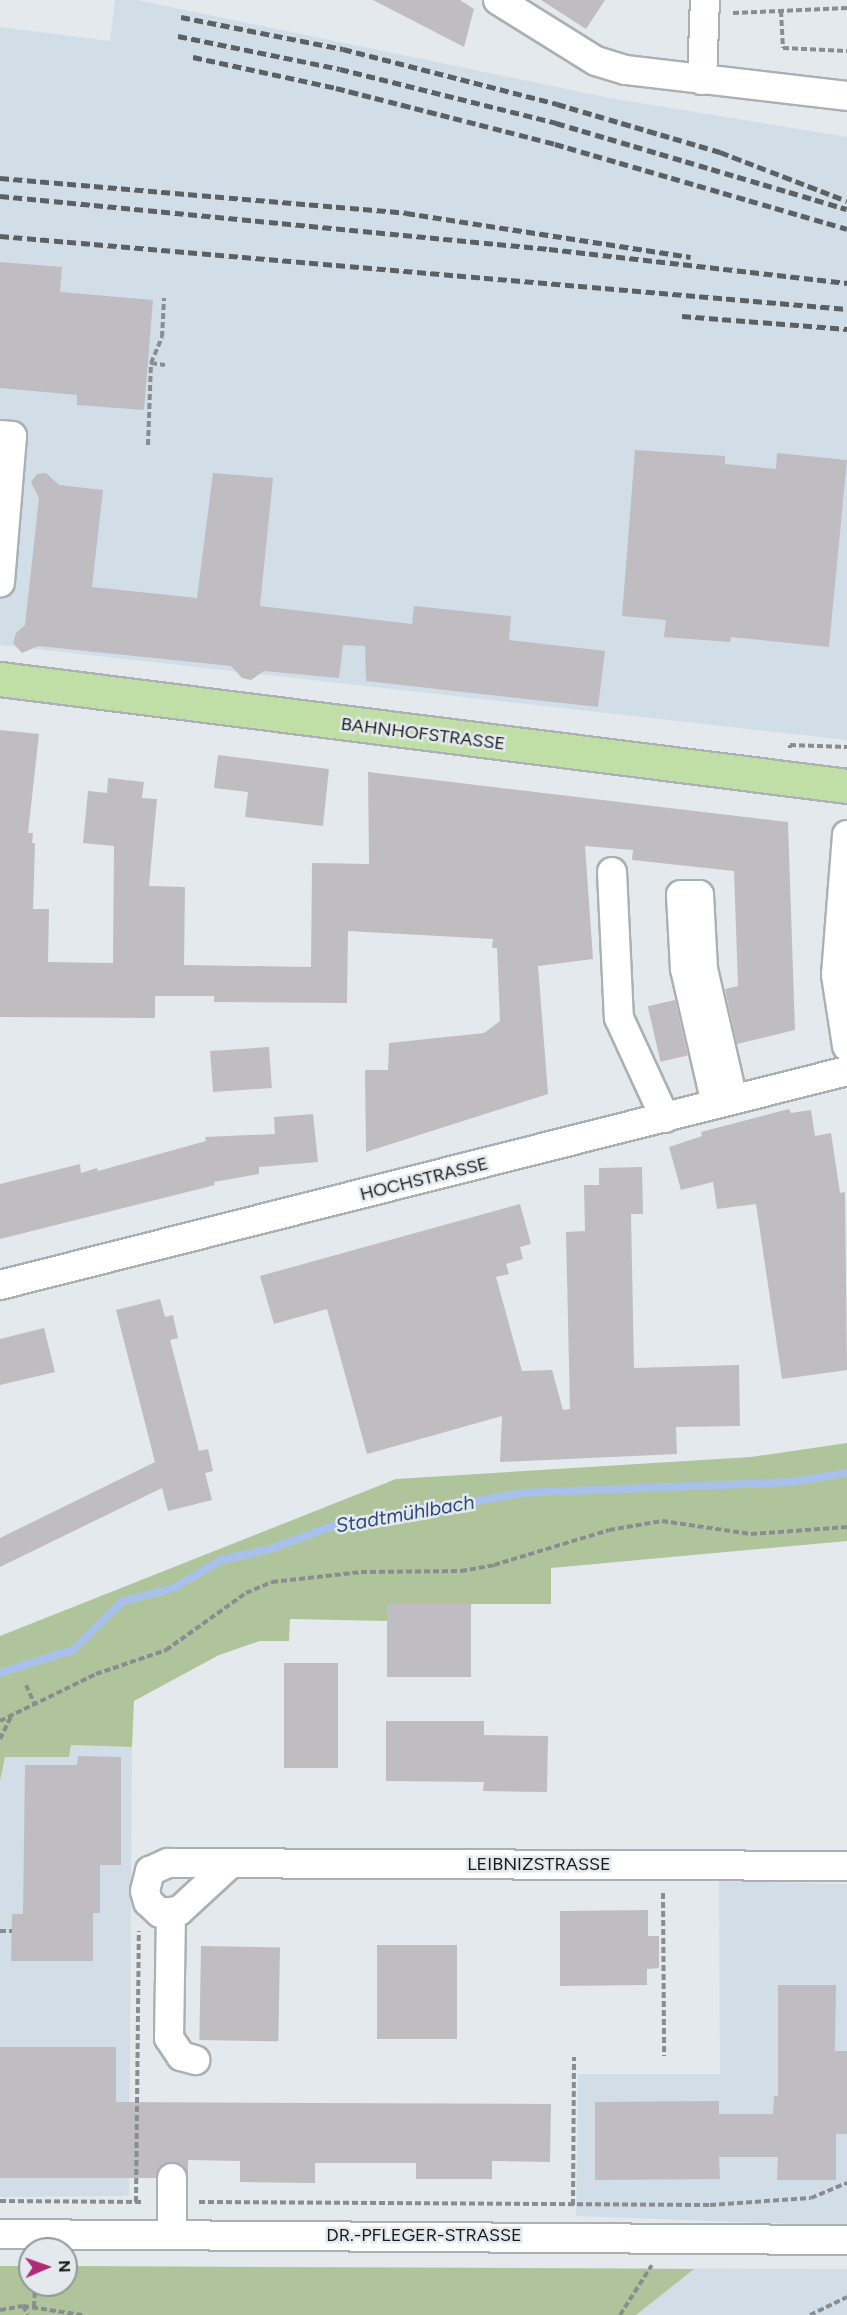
<!DOCTYPE html>
<meta charset="utf-8">
<style>
body{margin:0}
#map{position:relative;width:847px;height:2315px;overflow:hidden;background:#e4e9ed;font-family:Figtree,sans-serif}
div>[style]{position:absolute}
.built>*{inset:0;background:#d2dee7}
.green>*{inset:0;background:#afc49a}
.stream>*{height:8px;margin:-4px;padding:0 4px;transform-origin:4px;border-radius:4px;background:#a7c1ea}
.building>*{inset:0;background:#bfbdc2;transform-origin:0 0}
.path>*{height:4px;margin-top:-2px;transform-origin:0;background:repeating-linear-gradient(90deg,#8a8d90 0 6px,transparent 0 9px)}
.roads{filter:drop-shadow(2px 0 #abb0b3) drop-shadow(-2px 0 #abb0b3) drop-shadow(0 2px #abb0b3) drop-shadow(0 -2px #abb0b3)}
.minor>*{height:28px;margin:-14px;padding:0 14px;transform-origin:14px;border-radius:14px;background:#fff}
.major>*{height:33px;margin:-16.5px;padding:0 16.5px;transform-origin:16.5px;border-radius:16.5px;background:#bfdfa6}
.rail>*{height:4.5px;margin-top:-2.25px;transform-origin:0;background:repeating-linear-gradient(90deg,#5d6062 0 9px,transparent 0 13.5px)}
span{translate:-50% -50%;white-space:nowrap;text-align:center;line-height:1.15;-webkit-text-stroke:5px #e4e9ed;paint-order:stroke}
.street-label{font-size:18px;color:#181a1b}
.water-label{font-size:20px;color:#2a4a7e;font-style:italic}
.north{position:absolute;left:18px;top:2237px;width:60px;height:60px;box-sizing:border-box;background:#e4e9ed;border:2px solid #929699;border-radius:50%;rotate:88deg;font-size:16px;font-weight:700;line-height:24px;text-align:center;color:#181a1b}
.north::after{content:'';display:block;margin:auto;width:21px;height:27px;background:#ad2b77;clip-path:polygon(50% 0,100% 100%,50% 72%,0 100%)}
</style>
<div id="map">
<div class="built">
<i style="clip-path:polygon(115px 0,137px 0,610px 98px,847px 137px,847px 740px,0 645px,0 27px,110px 41px)"></i>
<i style="clip-path:polygon(71px 1745px,132px 1747px,129px 2196px,0 2197px,0 1781px,4px 1757px,69px 1757px)"></i>
<i style="clip-path:polygon(719px 1881px,847px 1884px,847px 2226px,576px 2216px,578px 2074px,720px 2074px)"></i>
<i style="clip-path:polygon(0 2266px,30px 2285px,66px 2285px,66px 2266px,847px 2269px,847px 2315px,0 2315px)"></i>
</div>
<div class="green">
<i style="clip-path:polygon(847px 1443px,847px 1541px,551px 1568px,551px 1604px,387px 1604px,387px 1621px,290px 1619px,289px 1641px,260px 1641px,219px 1655px,134px 1701px,132px 1747px,71px 1745px,69px 1757px,5px 1757px,0 1781px,0 1636px,396px 1479px,751px 1457px)"></i>
<i style="clip-path:polygon(0 2266px,30px 2266px,30px 2285px,66px 2285px,66px 2266px,694px 2269px,636px 2315px,0 2315px)"></i>
</div>
<div class="stream">
<i style="left:0;top:1673px;width:77px;rotate:-17.5deg"></i>
<i style="left:73px;top:1650px;width:69px;rotate:-44.4deg"></i>
<i style="left:122px;top:1602px;width:54px;rotate:-15.1deg"></i>
<i style="left:174px;top:1588px;width:56px;rotate:-30.3deg"></i>
<i style="left:222px;top:1560px;width:50px;rotate:-12.7deg"></i>
<i style="left:271px;top:1549px;width:63px;rotate:-20.4deg"></i>
<i style="left:330px;top:1527px;width:195px;rotate:-10deg"></i>
<i style="left:522px;top:1493px;width:270px;rotate:-2.3deg"></i>
<i style="left:792px;top:1482px;width:56px;rotate:-9.3deg"></i>
</div>
<div class="building">
<i style="clip-path:polygon(373px 0,460px 0,474px 9px,464px 47px)"></i>
<i style="clip-path:polygon(541px 0,605px 0,586px 29px)"></i>
<i style="clip-path:polygon(0 262px,62px 267px,60px 292px,153px 300px,144px 410px,77px 405px,77px 395px,0 388px)"></i>
<i style="clip-path:polygon(635px 450px,725px 456px,725px 464px,776px 469px,777px 453px,847px 460px,829px 647px,731px 637px,730px 642px,664px 637px,666px 620px,622px 616px)"></i>
<i style="clip-path:polygon(46px 473px,59px 485px,103px 490px,92px 587px,197px 598px,213px 473px,273px 478px,260px 606px,412px 624px,414px 606px,511px 616px,509px 640px,605px 651px,598px 707px,366px 681px,365px 646px,343px 645px,339px 678px,264px 671px,251px 680px,242px 678px,231px 666px,38px 646px,22px 653px,13px 643px,16px 633px,25px 625px,39px 498px,31px 482px,37px 474px)"></i>
<i style="clip-path:polygon(0 730px,39px 734px,28px 833px,33px 833px,32px 843px,35px 843px,33px 909px,49px 909px,48px 962px,113px 963px,114px 846px,83px 843px,88px 791px,107px 793px,108px 778px,144px 782px,142px 798px,157px 799px,149px 886px,185px 887px,184px 965px,311px 967px,312px 863px,369px 864px,368px 772px,788px 822px,795px 1030px,737px 1044px,725px 989px,738px 986px,734px 871px,632px 860px,633px 850px,585px 846px,593px 959px,538px 966px,548px 1094px,366px 1152px,365px 1070px,388px 1070px,389px 1043px,484px 1033px,500px 1021px,497px 948px,492px 948px,493px 939px,348px 931px,347px 1003px,214px 1002px,214px 996px,155px 996px,155px 1018px,0 1017px)"></i>
<i style="clip-path:polygon(218px 755px,329px 769px,323px 826px,245px 817px,248px 792px,214px 788px)"></i>
<i style="left:675px;top:1000px;width:57px;height:28px;rotate:77deg"></i>
<i style="left:269px;top:1047px;width:41px;height:59px;rotate:86deg"></i>
<i style="clip-path:polygon(789px 1109px,791px 1113px,811px 1110px,815px 1136px,831px 1133px,840px 1193px,845px 1192px,847px 1370px,782px 1379px,756px 1204px,717px 1209px,713px 1182px,681px 1190px,669px 1147px,702px 1136px,701px 1132px)"></i>
<i style="clip-path:polygon(313px 1114px,318px 1162px,259px 1167px,259px 1174px,214px 1182px,215px 1185px,0 1239px,0 1184px,80px 1164px,81px 1173px,97px 1168px,98px 1171px,206px 1141px,205px 1137px,275px 1134px,274px 1117px)"></i>
<i style="clip-path:polygon(642px 1167px,643px 1214px,631px 1214px,634px 1368px,739px 1365px,740px 1426px,676px 1427px,677px 1454px,500px 1462px,502px 1416px,367px 1454px,327px 1309px,274px 1324px,260px 1276px,520px 1204px,531px 1244px,520px 1247px,523px 1259px,506px 1264px,509px 1274px,496px 1277px,522px 1371px,552px 1370px,563px 1410px,570px 1409px,566px 1232px,585px 1231px,584px 1185px,599px 1185px,599px 1168px)"></i>
<i style="clip-path:polygon(160px 1299px,165px 1317px,173px 1315px,178px 1338px,170px 1340px,199px 1451px,208px 1449px,213px 1471px,205px 1473px,212px 1500px,168px 1511px,162px 1488px,0 1567px,0 1538px,155px 1462px,116px 1310px)"></i>
<i style="clip-path:polygon(44px 1328px,55px 1372px,0 1385px,0 1339px)"></i>
<i style="left:387px;top:1604px;width:84px;height:73px"></i>
<i style="left:284px;top:1663px;width:54px;height:105px"></i>
<i style="clip-path:polygon(386px 1721px,484px 1721px,484px 1735px,548px 1736px,547px 1792px,483px 1791px,484px 1782px,386px 1781px)"></i>
<i style="clip-path:polygon(78px 1756px,121px 1757px,121px 1865px,100px 1865px,100px 1913px,93px 1913px,93px 1961px,11px 1961px,12px 1914px,23px 1914px,25px 1765px,77px 1765px)"></i>
<i style="clip-path:polygon(648px 1910px,648px 1936px,659px 1936px,659px 1968px,647px 1969px,647px 1985px,560px 1986px,560px 1911px)"></i>
<i style="left:457px;top:1945px;width:94px;height:80px;rotate:90deg"></i>
<i style="left:201px;top:1946px;width:79px;height:94px;rotate:1deg"></i>
<i style="clip-path:polygon(778px 1985px,836px 1985px,835px 2051px,847px 2051px,847px 2134px,836px 2134px,836px 2180px,777px 2180px,778px 2157px,719px 2157px,720px 2179px,595px 2180px,595px 2102px,719px 2101px,719px 2114px,773px 2114px,774px 2096px,778px 2096px)"></i>
<i style="clip-path:polygon(0 2047px,116px 2047px,116px 2102px,551px 2104px,550px 2162px,492px 2161px,492px 2179px,416px 2179px,416px 2163px,315px 2163px,315px 2183px,240px 2182px,240px 2161px,188px 2160px,188px 2175px,181px 2164px,171px 2162px,158px 2169px,156px 2178px,0 2178px)"></i>
</div>
<div class="path">
<i style="left:781px;top:11px;width:37px;rotate:87deg"></i>
<i style="left:783px;top:48px;width:64px;rotate:2.7deg"></i>
<i style="left:733px;top:13px;width:114px;rotate:-2.5deg"></i>
<i style="left:151px;top:363px;width:14px;rotate:8deg"></i>
<i style="left:148px;top:445px;width:82px;rotate:-87.9deg"></i>
<i style="left:151px;top:363px;width:28px;rotate:-67deg"></i>
<i style="left:162px;top:337px;width:39px;rotate:-87deg"></i>
<i style="left:790px;top:748px;width:3px;rotate:-90deg"></i>
<i style="left:790px;top:745px;width:57px;rotate:2deg"></i>
<i style="left:26px;top:1685px;width:20px;rotate:66deg"></i>
<i style="left:0;top:1721px;width:107px;rotate:-26.1deg"></i>
<i style="left:96px;top:1674px;width:74px;rotate:-18.9deg"></i>
<i style="left:166px;top:1650px;width:98px;rotate:-35.5deg"></i>
<i style="left:246px;top:1593px;width:28px;rotate:-23deg"></i>
<i style="left:272px;top:1582px;width:90px;rotate:-6.4deg"></i>
<i style="left:361px;top:1572px;width:100px;rotate:-0.6deg"></i>
<i style="left:461px;top:1571px;width:34px;rotate:-10deg"></i>
<i style="left:494px;top:1565px;width:120px;rotate:-16.9deg"></i>
<i style="left:609px;top:1530px;width:54px;rotate:-9.6deg"></i>
<i style="left:662px;top:1521px;width:90px;rotate:8.3deg"></i>
<i style="left:751px;top:1534px;width:96px;rotate:-4.2deg"></i>
<i style="left:0;top:1739px;width:25px;rotate:-64deg"></i>
<i style="left:663px;top:1893px;width:163px;rotate:89.6deg"></i>
<i style="left:0;top:1931px;width:12px"></i>
<i style="left:0;top:2201px;width:143px;rotate:0.4deg"></i>
<i style="left:136px;top:2202px;width:271px;rotate:-89.4deg"></i>
<i style="left:199px;top:2202px;width:511px;rotate:0.34deg"></i>
<i style="left:710px;top:2205px;width:101px;rotate:-4deg"></i>
<i style="left:811px;top:2198px;width:39px;rotate:-23deg"></i>
<i style="left:573px;top:2205px;width:148px;rotate:-89.6deg"></i>
<i style="left:23px;top:2306px;width:10px;rotate:61deg"></i>
<i style="left:34px;top:2307px;width:22px;rotate:-87deg"></i>
<i style="left:0;top:2310px;width:23px;rotate:-10deg"></i>
<i style="left:23px;top:2306px;width:60px;rotate:8.7deg"></i>
<i style="left:620px;top:2315px;width:59px;rotate:-57.4deg"></i>
<i style="left:810px;top:2315px;width:41px;rotate:-25.9deg"></i>
</div>
<div class="roads">
<div class="minor">
<i style="left:498px;top:0;width:115px;rotate:31.9deg"></i>
<i style="left:596px;top:61px;width:31px;rotate:17deg"></i>
<i style="left:626px;top:70px;width:223px;rotate:6.7deg"></i>
<i style="left:702px;top:80px;width:80px;rotate:-87.9deg"></i>
<i style="left:0;top:435px;width:12px;rotate:5deg"></i>
<i style="left:12px;top:436px;width:147px;rotate:94.7deg"></i>
<i style="left:847px;top:835px;width:140px;rotate:94.5deg"></i>
<i style="left:836px;top:975px;width:72px;rotate:81.2deg"></i>
<i style="left:612px;top:872px;width:146px;rotate:87.3deg"></i>
<i style="left:619px;top:1018px;width:110px;rotate:65.3deg"></i>
<i style="left:716px;top:1104px;width:139px;rotate:-102.9deg"></i>
<i style="left:685px;top:969px;width:74px;rotate:-93.1deg"></i>
<i style="left:681px;top:895px;width:18px"></i>
<i style="left:699px;top:895px;width:74px;rotate:86.9deg"></i>
<i style="left:703px;top:969px;width:134px;rotate:77.1deg"></i>
<i style="left:0;top:1285px;width:874px;rotate:-14.18deg"></i>
<i style="left:230px;top:1864px;width:69px;rotate:137.3deg"></i>
<i style="left:179px;top:1911px;width:19px;rotate:174deg"></i>
<i style="left:160px;top:1913px;width:16px;rotate:-137deg"></i>
<i style="left:148px;top:1902px;width:11px;rotate:-105deg"></i>
<i style="left:145px;top:1891px;width:21px;rotate:-76deg"></i>
<i style="left:150px;top:1871px;width:20px;rotate:-24deg"></i>
<i style="left:168px;top:1863px;width:679px;rotate:0.25deg"></i>
<i style="left:171px;top:1913px;width:125px;rotate:90.9deg"></i>
<i style="left:169px;top:2038px;width:22px;rotate:56deg"></i>
<i style="left:181px;top:2056px;width:15px;rotate:16deg"></i>
<i style="left:0;top:2234px;width:847px;rotate:0.41deg"></i>
<i style="left:172px;top:2235px;width:57px;rotate:-90deg"></i>
</div>
<div class="major">
<i style="left:0;top:679px;width:854px;rotate:7.2deg"></i>
</div>
</div>
<div class="rail">
<i style="left:181px;top:17px;width:165px;rotate:11.2deg"></i>
<i style="left:343px;top:49px;width:221px;rotate:14.4deg"></i>
<i style="left:557px;top:104px;width:170px;rotate:16.4deg"></i>
<i style="left:720px;top:152px;width:136px;rotate:21.1deg"></i>
<i style="left:178px;top:36px;width:165px;rotate:11.5deg"></i>
<i style="left:340px;top:69px;width:223px;rotate:14deg"></i>
<i style="left:556px;top:123px;width:303px;rotate:16.5deg"></i>
<i style="left:193px;top:57px;width:146px;rotate:12.2deg"></i>
<i style="left:336px;top:88px;width:226px;rotate:14.3deg"></i>
<i style="left:555px;top:144px;width:304px;rotate:16.2deg"></i>
<i style="left:0;top:178px;width:408px;rotate:4.9deg"></i>
<i style="left:406px;top:213px;width:288px;rotate:8.8deg"></i>
<i style="left:0;top:196px;width:552px;rotate:5.51deg"></i>
<i style="left:549px;top:249px;width:300px;rotate:6.5deg"></i>
<i style="left:0;top:236px;width:850px;rotate:4.93deg"></i>
<i style="left:682px;top:316px;width:166px;rotate:4.5deg"></i>
</div>
<div class="street-label">
<span style="left:423px;top:734px;rotate:7deg">BAHNHOFSTRASSE</span>
<span style="left:424px;top:1179px;rotate:-14deg">HOCHSTRASSE</span>
<span style="left:539px;top:1864px">LEIBNIZSTRASSE</span>
<span style="left:424px;top:2235px">DR.-PFLEGER-STRASSE</span>
</div>
<div class="water-label">
<span style="left:405px;top:1514px;rotate:-10deg">Stadtmühlbach</span>
</div>
<div class="north">N</div>
</div>
